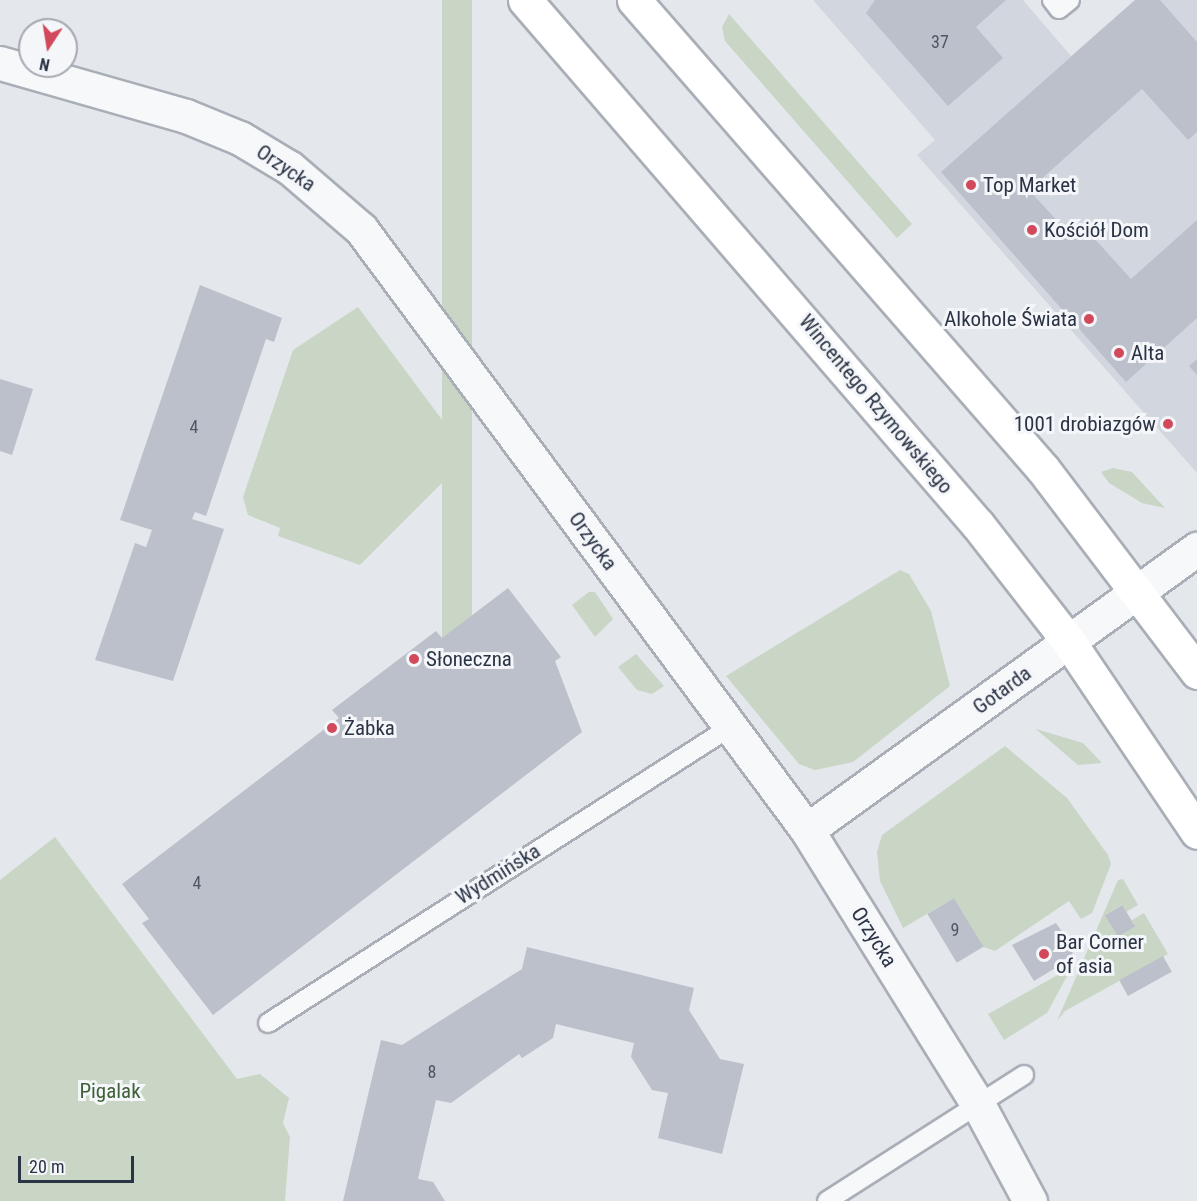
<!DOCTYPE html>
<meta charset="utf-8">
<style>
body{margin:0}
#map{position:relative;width:1197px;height:1201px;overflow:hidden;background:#e4e7ec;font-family:"Roboto Condensed",sans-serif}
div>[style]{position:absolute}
.built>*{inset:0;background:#d2d6de}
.green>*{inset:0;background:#c9d6c5;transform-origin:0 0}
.building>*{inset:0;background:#bbc0ca;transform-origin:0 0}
.roads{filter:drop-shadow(2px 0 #a9aeb7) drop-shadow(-2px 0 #a9aeb7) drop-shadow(0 2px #a9aeb7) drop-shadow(0 -2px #a9aeb7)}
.service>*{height:18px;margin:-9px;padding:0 9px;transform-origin:9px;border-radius:9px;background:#f7f8fa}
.minor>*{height:33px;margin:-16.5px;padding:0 16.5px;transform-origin:16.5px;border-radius:16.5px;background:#f7f8fa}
.primary>*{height:33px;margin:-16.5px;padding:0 16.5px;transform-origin:16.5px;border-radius:16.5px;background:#fff}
.dots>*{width:16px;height:16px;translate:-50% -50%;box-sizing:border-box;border:3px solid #f4f6f9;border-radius:50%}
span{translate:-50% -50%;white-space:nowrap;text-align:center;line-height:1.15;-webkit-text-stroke:6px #f4f6f9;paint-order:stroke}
.number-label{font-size:18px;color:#4f5766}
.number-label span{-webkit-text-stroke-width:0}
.street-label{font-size:21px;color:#2b3445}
.poi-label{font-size:21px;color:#2b3445}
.left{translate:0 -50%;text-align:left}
.right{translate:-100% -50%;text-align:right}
.park-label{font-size:21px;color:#3f6138}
.north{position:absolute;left:18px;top:18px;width:60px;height:60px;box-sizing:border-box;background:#f4f6f9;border:2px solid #a4a8b1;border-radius:50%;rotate:192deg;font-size:16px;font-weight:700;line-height:24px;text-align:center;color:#2b3445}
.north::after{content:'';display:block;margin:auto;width:21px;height:27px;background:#d1495b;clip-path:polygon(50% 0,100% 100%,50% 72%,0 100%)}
.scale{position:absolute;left:18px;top:1156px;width:116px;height:27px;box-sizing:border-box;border:3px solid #2b3445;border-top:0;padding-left:8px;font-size:18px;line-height:21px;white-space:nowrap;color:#2b3445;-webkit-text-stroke:4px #f4f6f9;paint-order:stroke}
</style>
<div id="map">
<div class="built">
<i style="clip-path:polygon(813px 0,1023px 0,1071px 56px,1135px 0,1197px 0,1197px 473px,917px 155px,935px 140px)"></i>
</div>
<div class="green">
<i style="left:442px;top:0;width:30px;height:728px"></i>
<i style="clip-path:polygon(729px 14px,912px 224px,897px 238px,725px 41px,722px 27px)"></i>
<i style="clip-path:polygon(358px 307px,469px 456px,360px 565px,278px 536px,280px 528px,248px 515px,243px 497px,293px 350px)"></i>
<i style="clip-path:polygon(1113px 468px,1132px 472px,1165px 508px,1142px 503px,1109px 483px,1101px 472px)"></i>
<i style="clip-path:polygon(900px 570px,909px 574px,931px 611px,950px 686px,853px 762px,815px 770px,799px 764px,726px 676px)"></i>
<i style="clip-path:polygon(589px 592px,595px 592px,613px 619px,595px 637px,572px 605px)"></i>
<i style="clip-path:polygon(636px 654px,664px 686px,652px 694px,637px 690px,618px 667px)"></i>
<i style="clip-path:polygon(1036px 729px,1083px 743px,1102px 763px,1078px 765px)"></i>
<i style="clip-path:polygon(1005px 746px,1067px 798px,1108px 855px,1111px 864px,1092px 913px,1081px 919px,1069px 901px,995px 951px,983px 947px,954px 898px,903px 928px,880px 881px,877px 852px,882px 835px)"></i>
<i style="clip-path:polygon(55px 837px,237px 1079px,260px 1074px,289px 1098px,283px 1123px,290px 1137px,285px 1201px,0 1201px,0 880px)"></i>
<i style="clip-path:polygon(1123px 879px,1138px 905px,1126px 912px,1121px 905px,1106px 915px,1135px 926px,1132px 920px,1144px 913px,1168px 954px,1065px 1011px,1057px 1021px,1118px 880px)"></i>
<i style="clip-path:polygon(1072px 967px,1047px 1013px,1004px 1040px,988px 1014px)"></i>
</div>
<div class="building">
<i style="clip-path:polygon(875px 0,1006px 0,976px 27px,1003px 58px,948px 106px,866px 13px)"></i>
<i style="clip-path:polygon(1135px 0,1160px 0,1197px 42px,1197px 132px,1188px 140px,1142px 89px,1029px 190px,1073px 238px,1085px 228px,1131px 279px,1197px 220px,1197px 318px,1126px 382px,941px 172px)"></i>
<i style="clip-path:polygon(200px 285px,282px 318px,274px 342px,266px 339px,206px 516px,195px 512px,192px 519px,224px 529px,173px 681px,95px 660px,135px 543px,146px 547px,152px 530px,120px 520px)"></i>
<i style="clip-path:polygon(1197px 359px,1197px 375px,1189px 366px)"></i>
<i style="clip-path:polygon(0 379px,33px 389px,12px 455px,0 451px)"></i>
<i style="clip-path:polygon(508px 588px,561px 657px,555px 661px,582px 732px,213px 1015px,142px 923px,149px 919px,122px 884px,339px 718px,332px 710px,436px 631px,442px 638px)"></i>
<i style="left:954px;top:898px;width:57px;height:31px;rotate:59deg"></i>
<i style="left:1122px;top:905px;width:25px;height:20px;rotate:58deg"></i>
<i style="clip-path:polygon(1056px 923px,1073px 948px,1072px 958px,1034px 981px,1012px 945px)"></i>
<i style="clip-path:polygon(527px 947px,694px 988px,689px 1010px,720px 1059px,744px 1064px,722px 1154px,658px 1138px,668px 1093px,652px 1090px,631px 1057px,634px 1043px,556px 1024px,553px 1038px,522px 1058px,519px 1054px,451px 1103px,436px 1100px,418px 1179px,433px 1182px,445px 1201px,343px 1201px,381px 1040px,402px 1045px,522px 969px)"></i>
<i style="left:1163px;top:956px;width:18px;height:50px;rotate:61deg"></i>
</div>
<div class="roads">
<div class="service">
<i style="left:1052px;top:0;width:11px;rotate:52deg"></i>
<i style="left:1059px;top:9px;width:14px;rotate:-39deg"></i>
<i style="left:268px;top:1023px;width:547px;rotate:-32.62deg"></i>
<i style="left:827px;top:1201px;width:234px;rotate:-32.6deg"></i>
</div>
<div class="minor">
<i style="left:0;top:63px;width:193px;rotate:15.9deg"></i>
<i style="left:186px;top:116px;width:58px;rotate:22.2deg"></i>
<i style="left:240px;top:138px;width:58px;rotate:31deg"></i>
<i style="left:290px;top:168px;width:94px;rotate:40.7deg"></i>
<i style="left:361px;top:229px;width:748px;rotate:53.42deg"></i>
<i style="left:807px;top:830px;width:325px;rotate:58.1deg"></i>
<i style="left:979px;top:1106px;width:108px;rotate:61.8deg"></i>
<i style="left:807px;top:830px;width:481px;rotate:-35.8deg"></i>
</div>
<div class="primary">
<i style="left:525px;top:0;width:693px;rotate:49.21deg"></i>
<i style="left:978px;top:525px;width:148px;rotate:52.1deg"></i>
<i style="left:1069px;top:642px;width:229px;rotate:56deg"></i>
<i style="left:634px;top:0;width:622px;rotate:48.91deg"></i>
<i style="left:1043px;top:469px;width:255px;rotate:52.8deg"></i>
</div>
</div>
<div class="dots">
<i style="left:971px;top:185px;background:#d1495b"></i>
<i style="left:1032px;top:230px;background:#d1495b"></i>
<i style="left:1089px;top:319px;background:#d1495b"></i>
<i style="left:1119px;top:353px;background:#d1495b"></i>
<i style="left:1168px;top:424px;background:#d1495b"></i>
<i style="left:414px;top:659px;background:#d1495b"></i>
<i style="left:332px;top:728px;background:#d1495b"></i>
<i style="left:1044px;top:954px;background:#d1495b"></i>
</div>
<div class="number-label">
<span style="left:940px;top:42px">37</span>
<span style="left:194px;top:427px">4</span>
<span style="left:197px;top:883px">4</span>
<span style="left:955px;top:930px">9</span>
<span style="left:432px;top:1072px">8</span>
</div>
<div class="street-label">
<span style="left:286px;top:168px;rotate:34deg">Orzycka</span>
<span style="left:876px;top:404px;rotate:50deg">Wincentego Rzymowskiego</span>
<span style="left:593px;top:541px;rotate:54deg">Orzycka</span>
<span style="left:1002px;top:690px;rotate:-36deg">Gotarda</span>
<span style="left:498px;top:874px;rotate:-32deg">Wydmińska</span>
<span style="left:874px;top:937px;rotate:58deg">Orzycka</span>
</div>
<div class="poi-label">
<span class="left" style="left:983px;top:185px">Top Market</span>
<span class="left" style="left:1044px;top:230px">Kościół Dom</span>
<span class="right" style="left:1077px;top:319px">Alkohole Świata</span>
<span class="left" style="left:1131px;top:353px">Alta</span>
<span class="right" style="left:1156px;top:424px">1001 drobiazgów</span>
<span class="left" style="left:426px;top:659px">Słoneczna</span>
<span class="left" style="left:344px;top:728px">Żabka</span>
<span class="left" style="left:1056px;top:954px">Bar Corner<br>of asia</span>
</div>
<div class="park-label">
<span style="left:110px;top:1091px">Pigalak</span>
</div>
<div class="north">N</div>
<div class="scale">20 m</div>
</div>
